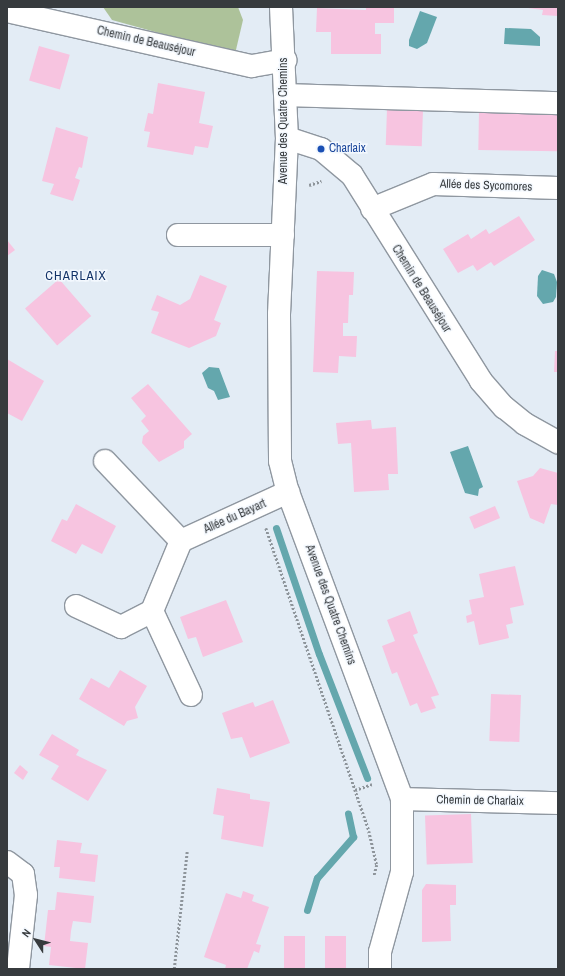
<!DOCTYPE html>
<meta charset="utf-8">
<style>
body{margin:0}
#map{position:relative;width:565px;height:976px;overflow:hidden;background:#e3ecf5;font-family:"Archivo Narrow",sans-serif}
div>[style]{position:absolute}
.green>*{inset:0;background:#adc29a}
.water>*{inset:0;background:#64a7ad}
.stream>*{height:7px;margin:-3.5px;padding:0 3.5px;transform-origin:3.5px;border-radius:3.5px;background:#64a7ad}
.building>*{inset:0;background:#f7c4e0;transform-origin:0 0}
.path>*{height:2.5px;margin-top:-1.25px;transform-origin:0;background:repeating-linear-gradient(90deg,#8e959b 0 2px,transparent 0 4px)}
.roads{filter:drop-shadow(1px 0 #8f97a0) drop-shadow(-1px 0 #8f97a0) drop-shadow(0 1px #8f97a0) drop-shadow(0 -1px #8f97a0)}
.minor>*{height:22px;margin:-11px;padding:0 11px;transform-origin:11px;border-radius:11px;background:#fff}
.dots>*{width:11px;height:11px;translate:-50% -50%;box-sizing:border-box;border:2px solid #f3f8fe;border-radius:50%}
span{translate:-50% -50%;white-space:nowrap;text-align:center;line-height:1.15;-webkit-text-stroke:3px #f3f8fe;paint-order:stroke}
.street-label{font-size:12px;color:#373b3e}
.transit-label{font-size:12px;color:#164399}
.left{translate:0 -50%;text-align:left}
.neighbourhood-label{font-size:13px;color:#123267;letter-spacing:1px}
.frame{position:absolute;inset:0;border:8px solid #373b3e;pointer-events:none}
.north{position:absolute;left:16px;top:920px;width:40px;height:40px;-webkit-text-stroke:3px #f3f8fe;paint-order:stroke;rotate:306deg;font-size:11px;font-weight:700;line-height:16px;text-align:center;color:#373b3e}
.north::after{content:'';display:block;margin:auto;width:14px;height:18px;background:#373b3e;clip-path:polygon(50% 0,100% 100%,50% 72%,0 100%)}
</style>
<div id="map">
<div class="green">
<i style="clip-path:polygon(103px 7px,238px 7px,243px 20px,235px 54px,112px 20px)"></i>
</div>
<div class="water">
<i style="clip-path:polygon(420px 11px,437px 17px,427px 43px,417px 49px,409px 46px,409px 40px)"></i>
<i style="clip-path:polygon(505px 28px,531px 29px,540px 37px,540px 46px,504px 44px)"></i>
<i style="clip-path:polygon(542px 270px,554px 274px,557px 282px,556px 297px,553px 302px,543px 304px,537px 296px,538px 276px)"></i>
<i style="clip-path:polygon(209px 367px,219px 368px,230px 397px,218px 400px,214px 391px,208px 388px,202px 373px)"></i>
<i style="clip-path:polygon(468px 446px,483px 487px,479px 489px,478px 496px,465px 493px,450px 452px)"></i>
</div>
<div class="stream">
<i style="left:276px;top:528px;width:133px;rotate:71.2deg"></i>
<i style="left:319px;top:654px;width:133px;rotate:68.8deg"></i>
<i style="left:307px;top:910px;width:34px;rotate:-73deg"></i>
<i style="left:317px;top:878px;width:55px;rotate:-48.7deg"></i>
<i style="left:353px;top:837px;width:24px;rotate:-102deg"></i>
</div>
<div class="building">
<i style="clip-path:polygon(366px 7px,394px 7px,394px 23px,375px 23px,375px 34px,381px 34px,381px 54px,331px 54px,331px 32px,316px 32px,317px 8px,366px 10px)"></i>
<i style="clip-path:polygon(520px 7px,558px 7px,558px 16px,542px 15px,543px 10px)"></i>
<i style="left:39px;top:46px;width:32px;height:36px;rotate:16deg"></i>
<i style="clip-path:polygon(158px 83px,205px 92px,199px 123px,213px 126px,208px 148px,195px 146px,193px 155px,147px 147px,150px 132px,144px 131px,148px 113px,153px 114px)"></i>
<i style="left:387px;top:109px;width:36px;height:36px;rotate:2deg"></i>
<i style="left:479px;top:111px;width:79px;height:39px;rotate:1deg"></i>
<i style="clip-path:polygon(56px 127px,88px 137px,82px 168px,79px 167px,75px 178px,80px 180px,73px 201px,50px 194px,54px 184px,42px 181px)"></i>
<i style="clip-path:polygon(519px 216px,535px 240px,494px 266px,491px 262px,477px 271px,473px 265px,458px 273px,443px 249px,468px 234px,471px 239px,486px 229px,489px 234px)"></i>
<i style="clip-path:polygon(7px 240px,15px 250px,7px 256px)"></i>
<i style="clip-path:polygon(317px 271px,354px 272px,353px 295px,349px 295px,348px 323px,343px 323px,343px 336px,357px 336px,356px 357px,339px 356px,338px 373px,313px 372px)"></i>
<i style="clip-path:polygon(200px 275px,227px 286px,214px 320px,221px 323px,216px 336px,189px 348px,151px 333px,159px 312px,151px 310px,157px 295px,180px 305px,190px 299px)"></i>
<i style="left:59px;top:279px;width:49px;height:45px;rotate:49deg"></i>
<i style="clip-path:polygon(555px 351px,558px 351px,558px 372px,554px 372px)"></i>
<i style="clip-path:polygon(7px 359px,44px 381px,22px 421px,7px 413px)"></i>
<i style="clip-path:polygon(148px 384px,192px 434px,184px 441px,184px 448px,159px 462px,142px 443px,143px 436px,149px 431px,141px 421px,146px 416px,131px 398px)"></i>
<i style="clip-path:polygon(371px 420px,372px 429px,396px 427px,398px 474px,388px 474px,389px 490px,354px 492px,351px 443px,338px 444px,336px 423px)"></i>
<i style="clip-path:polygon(540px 468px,558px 473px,558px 505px,551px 504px,544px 524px,530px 518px,517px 481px,533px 476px)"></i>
<i style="clip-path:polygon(76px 504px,116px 526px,102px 554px,82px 544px,76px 554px,51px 541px,62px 519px,67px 521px)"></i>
<i style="left:495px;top:506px;width:13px;height:28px;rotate:67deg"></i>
<i style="clip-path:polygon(515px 566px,524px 605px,510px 608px,513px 623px,506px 625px,509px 638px,479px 645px,474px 621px,467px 623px,466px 616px,472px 614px,469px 600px,484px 597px,479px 574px)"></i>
<i style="clip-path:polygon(226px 600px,243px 642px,203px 657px,196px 637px,188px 639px,180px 617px)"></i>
<i style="clip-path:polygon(410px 611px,418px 633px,413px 635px,439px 695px,431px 697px,436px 708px,421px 713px,417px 703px,410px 706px,397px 672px,392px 674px,382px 646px,395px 641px,387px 620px)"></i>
<i style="clip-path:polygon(120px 670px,147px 686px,135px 707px,138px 718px,127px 721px,124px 726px,79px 699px,91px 678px,109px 688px)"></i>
<i style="left:491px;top:694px;width:30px;height:47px;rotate:2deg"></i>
<i style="clip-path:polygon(273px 700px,290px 743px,250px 758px,242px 737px,231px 739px,222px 713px,253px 702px,255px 707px)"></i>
<i style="clip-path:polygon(52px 734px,79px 750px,76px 755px,107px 770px,88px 801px,51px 779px,59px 766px,39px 755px)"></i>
<i style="clip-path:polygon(20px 765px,28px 772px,23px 780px,14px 773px)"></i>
<i style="clip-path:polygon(217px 788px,250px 794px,250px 799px,270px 802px,263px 847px,221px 839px,224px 816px,213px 814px)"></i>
<i style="left:471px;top:814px;width:49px;height:46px;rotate:88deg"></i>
<i style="clip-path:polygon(57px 840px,82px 843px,80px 853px,98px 855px,95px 882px,59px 878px,60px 867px,54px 867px)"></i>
<i style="clip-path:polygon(426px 884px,456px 885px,456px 905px,450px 905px,451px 941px,422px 942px,422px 890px)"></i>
<i style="clip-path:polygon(243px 891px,254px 895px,252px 901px,269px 907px,256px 944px,261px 945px,259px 953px,254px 951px,247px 969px,225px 969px,226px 965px,204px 957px,226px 893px,241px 898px)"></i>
<i style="clip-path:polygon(57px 892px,94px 896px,91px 923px,73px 921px,71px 931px,70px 941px,88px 943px,85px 969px,49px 965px,51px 947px,44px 946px,48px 910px,55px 910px)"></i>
<i style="left:284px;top:936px;width:21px;height:33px"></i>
<i style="left:325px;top:936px;width:21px;height:33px"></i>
</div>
<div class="path">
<i style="left:309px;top:185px;width:13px;rotate:-18deg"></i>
<i style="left:266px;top:528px;width:320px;rotate:71.2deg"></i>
<i style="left:369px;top:831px;width:35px;rotate:77deg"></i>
<i style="left:377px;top:865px;width:11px;rotate:105deg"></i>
<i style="left:355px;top:790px;width:18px;rotate:-19deg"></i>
<i style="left:174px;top:969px;width:118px;rotate:-83.7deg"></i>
</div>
<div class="roads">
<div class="minor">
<i style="left:281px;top:7px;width:131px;rotate:87.4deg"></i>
<i style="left:287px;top:138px;width:176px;rotate:92.6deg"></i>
<i style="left:279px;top:314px;width:147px;rotate:89.6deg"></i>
<i style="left:280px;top:461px;width:32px;rotate:76deg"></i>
<i style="left:288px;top:492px;width:327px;rotate:69.6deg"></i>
<i style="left:402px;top:799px;width:73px;rotate:90deg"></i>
<i style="left:402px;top:872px;width:83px;rotate:105.4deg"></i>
<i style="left:380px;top:952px;width:17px;rotate:90deg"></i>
<i style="left:7px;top:11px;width:251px;rotate:12.7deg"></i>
<i style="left:252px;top:66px;width:34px;rotate:-10deg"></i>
<i style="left:286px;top:95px;width:272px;rotate:1.7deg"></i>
<i style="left:287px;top:138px;width:36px;rotate:18deg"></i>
<i style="left:321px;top:149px;width:40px;rotate:40deg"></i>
<i style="left:352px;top:175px;width:243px;rotate:57.9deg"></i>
<i style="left:481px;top:381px;width:35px;rotate:49deg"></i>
<i style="left:504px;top:407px;width:27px;rotate:39deg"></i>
<i style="left:525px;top:424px;width:38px;rotate:29deg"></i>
<i style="left:372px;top:209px;width:66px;rotate:-22.3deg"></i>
<i style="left:433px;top:184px;width:125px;rotate:1.8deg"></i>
<i style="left:178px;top:235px;width:105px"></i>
<i style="left:105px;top:461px;width:110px;rotate:46.5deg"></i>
<i style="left:76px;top:606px;width:50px;rotate:25deg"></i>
<i style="left:121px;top:627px;width:35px;rotate:-27deg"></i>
<i style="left:191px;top:695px;width:93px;rotate:-114.9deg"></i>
<i style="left:152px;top:611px;width:76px;rotate:-67.5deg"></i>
<i style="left:181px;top:541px;width:118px;rotate:-24.6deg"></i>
<i style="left:402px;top:799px;width:156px;rotate:1.5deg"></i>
<i style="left:7px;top:862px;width:20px;rotate:37deg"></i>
<i style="left:23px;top:874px;width:21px;rotate:82deg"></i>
<i style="left:26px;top:895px;width:74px;rotate:96.2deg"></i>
</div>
</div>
<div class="dots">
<i style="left:321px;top:149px;background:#1a4fb4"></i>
</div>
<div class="street-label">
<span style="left:146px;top:42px;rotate:13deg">Chemin de Beauséjour</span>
<span style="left:284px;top:121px;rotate:-90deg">Avenue des Quatre Chemins</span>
<span style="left:486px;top:186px;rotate:2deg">Allée des Sycomores</span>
<span style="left:421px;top:289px;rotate:58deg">Chemin de Beauséjour</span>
<span style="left:235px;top:517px;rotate:-24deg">Allée du Bayart</span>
<span style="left:330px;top:605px;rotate:70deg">Avenue des Quatre Chemins</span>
<span style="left:480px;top:801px;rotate:1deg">Chemin de Charlaix</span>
</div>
<div class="transit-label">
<span class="left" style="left:329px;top:149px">Charlaix</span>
</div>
<div class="neighbourhood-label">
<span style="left:76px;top:276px">CHARLAIX</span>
</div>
<div class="frame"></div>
<div class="north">N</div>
</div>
